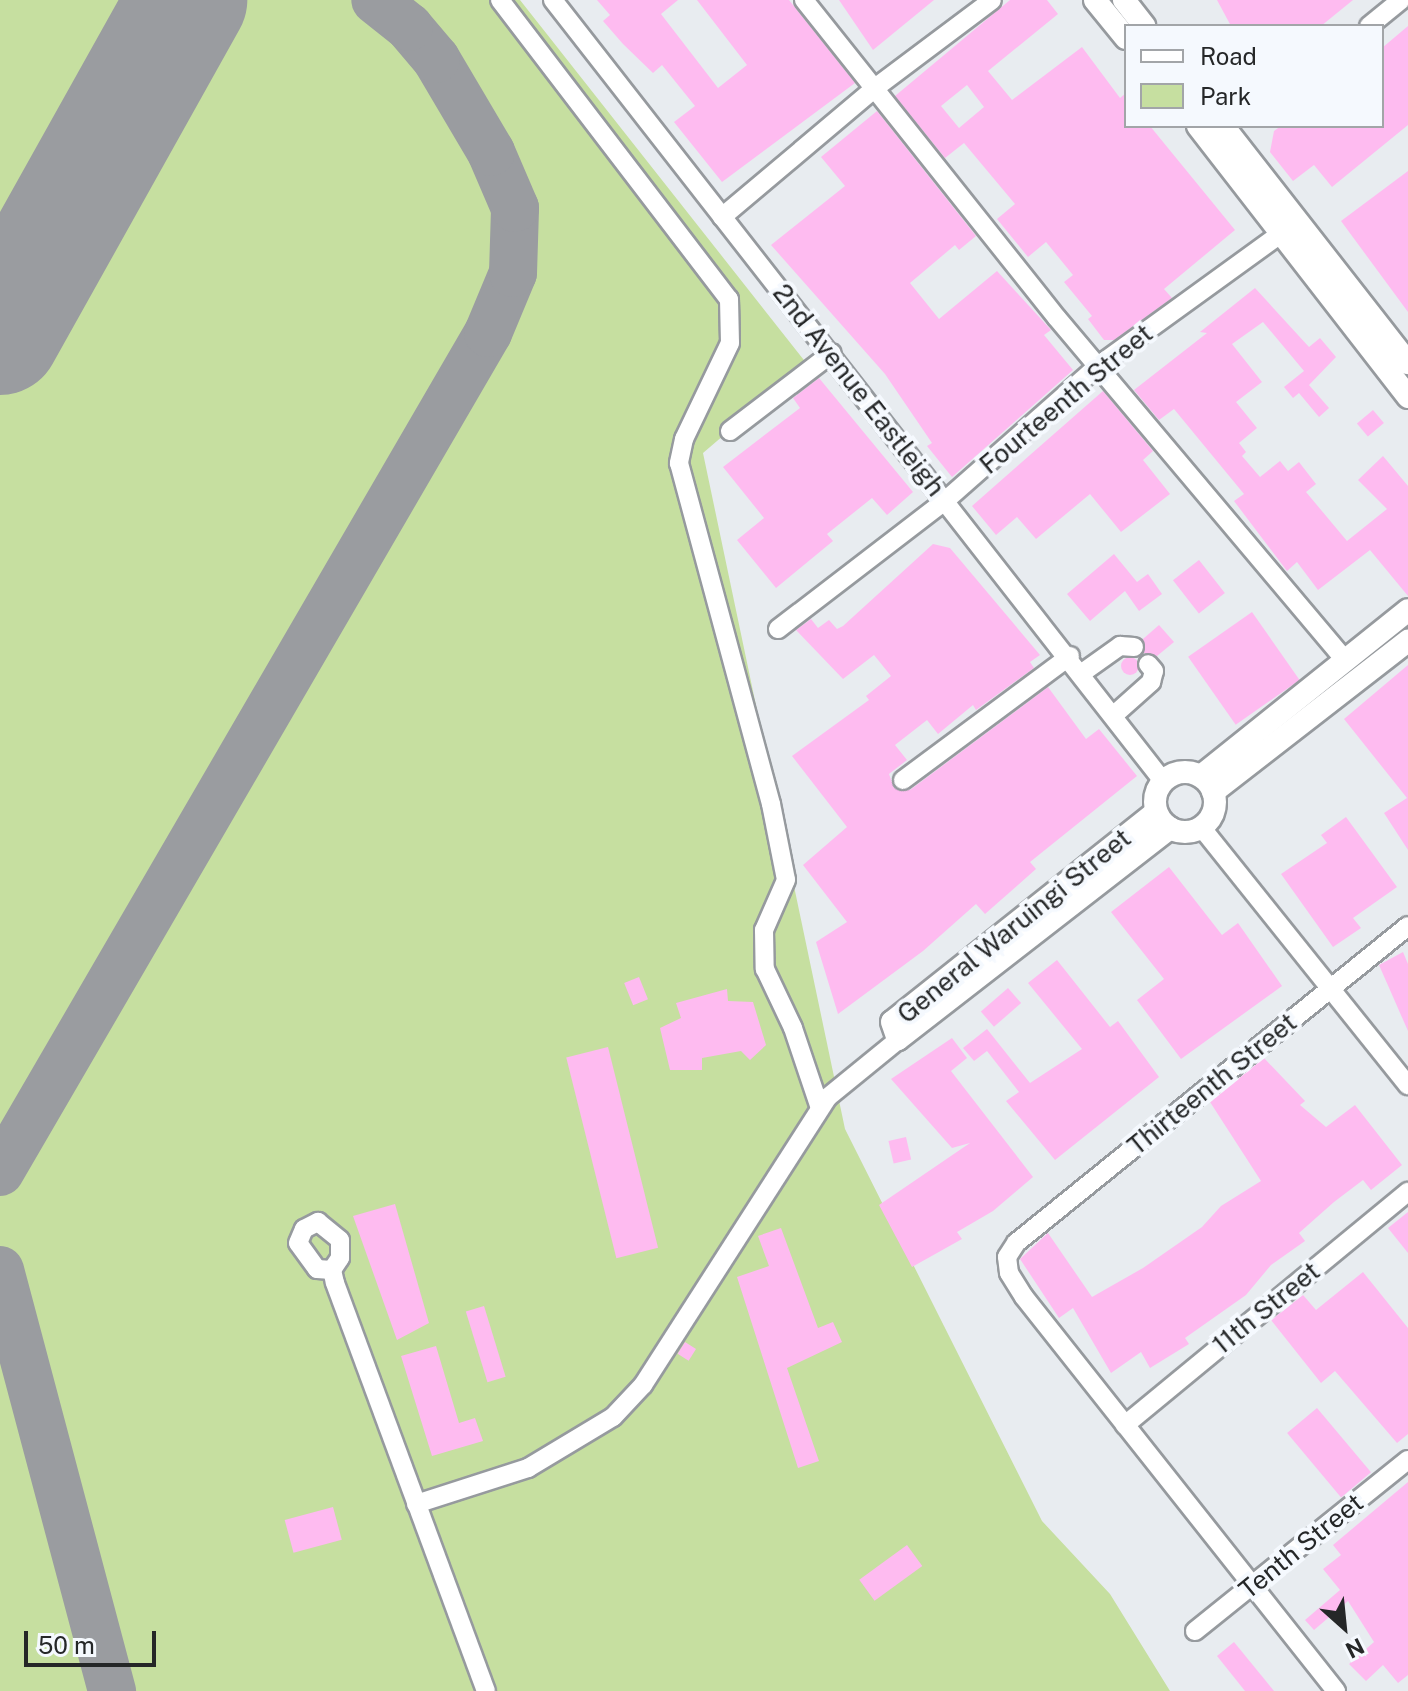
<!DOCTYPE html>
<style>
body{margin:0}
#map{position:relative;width:1408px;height:1691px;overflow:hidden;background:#e8ecf0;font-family:"Public Sans",sans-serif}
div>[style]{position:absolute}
.green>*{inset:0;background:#c6dfa0}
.taxiway>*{height:48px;margin:-24px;padding:0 24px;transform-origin:24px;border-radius:24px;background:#9a9ca0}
.runway>*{height:120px;margin:-60px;padding:0 60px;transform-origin:60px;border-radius:60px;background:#9a9ca0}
.building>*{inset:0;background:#febbf0;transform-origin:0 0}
.round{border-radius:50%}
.roads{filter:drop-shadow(2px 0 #969a9e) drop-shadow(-2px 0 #969a9e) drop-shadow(0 2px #969a9e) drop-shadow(0 -2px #969a9e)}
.minor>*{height:18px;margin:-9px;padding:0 9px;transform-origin:9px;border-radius:9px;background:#fff}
.major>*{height:22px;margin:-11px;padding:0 11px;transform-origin:11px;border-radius:11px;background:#fff}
.major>.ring{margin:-11px;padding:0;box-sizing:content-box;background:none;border:22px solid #fff;border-radius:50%}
span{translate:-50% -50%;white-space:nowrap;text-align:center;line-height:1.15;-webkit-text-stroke:8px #f5f9fe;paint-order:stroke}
.street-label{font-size:26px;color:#252728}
.legend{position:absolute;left:1124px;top:24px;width:260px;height:104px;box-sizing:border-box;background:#f5f9fe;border:2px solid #a2a5a8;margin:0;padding:10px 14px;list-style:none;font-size:24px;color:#252728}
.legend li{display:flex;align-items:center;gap:16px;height:40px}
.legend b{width:40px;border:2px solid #a2a5a8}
.north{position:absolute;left:1304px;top:1587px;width:80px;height:80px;-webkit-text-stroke:6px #f5f9fe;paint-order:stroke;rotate:153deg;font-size:22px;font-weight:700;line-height:32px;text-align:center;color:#252728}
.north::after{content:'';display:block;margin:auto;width:28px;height:36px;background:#252728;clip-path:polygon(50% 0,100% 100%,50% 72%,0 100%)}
.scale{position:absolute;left:24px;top:1631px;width:132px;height:36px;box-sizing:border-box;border:4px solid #252728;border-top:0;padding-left:10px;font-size:24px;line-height:28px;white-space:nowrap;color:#252728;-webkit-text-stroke:6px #f5f9fe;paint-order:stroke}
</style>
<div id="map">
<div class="green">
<i style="clip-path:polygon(0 0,520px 0,807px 364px,703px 453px,845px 1129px,1042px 1521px,1110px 1594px,1170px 1691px,0 1691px)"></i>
</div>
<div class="taxiway">
<i style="left:178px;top:16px;width:21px;rotate:-49deg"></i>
<i style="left:0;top:1172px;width:971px;rotate:-59.82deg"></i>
<i style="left:488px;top:333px;width:65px;rotate:-67.4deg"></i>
<i style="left:513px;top:273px;width:65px;rotate:-88.2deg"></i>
<i style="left:515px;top:208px;width:61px;rotate:-113.2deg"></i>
<i style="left:491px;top:152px;width:108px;rotate:-120.6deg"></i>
<i style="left:436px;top:59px;width:42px;rotate:-130.2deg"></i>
<i style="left:409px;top:27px;width:43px;rotate:-141.5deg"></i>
<i style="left:0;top:1270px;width:436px;rotate:75.1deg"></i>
</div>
<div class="runway">
<i style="left:0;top:335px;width:384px;rotate:-60.8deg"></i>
</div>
<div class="building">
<i style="clip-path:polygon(597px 0,678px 0,661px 14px,718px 88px,747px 65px,697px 0,789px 0,855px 83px,722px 182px,674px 122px,695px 106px,662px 65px,653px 73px,623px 44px,603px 21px,610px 15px)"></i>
<i style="clip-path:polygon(839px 0,934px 0,873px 50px)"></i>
<i style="clip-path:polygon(evenodd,1010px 0,1047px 0,1058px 14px,988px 71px,1012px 100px,1082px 47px,1120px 98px,1126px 93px,1126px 126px,1150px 126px,1235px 230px,1164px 289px,1172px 298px,1114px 340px,1104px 340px,1088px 319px,1092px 316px,1064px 282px,1073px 275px,1046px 242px,1028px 257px,997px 219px,1015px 204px,964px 143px,945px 158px,895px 96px,1010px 0,967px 85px,984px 107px,959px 128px,941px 106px,967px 85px)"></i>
<i style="clip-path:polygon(1217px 0,1353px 0,1321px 26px,1231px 26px)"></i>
<i style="clip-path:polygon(1408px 26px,1408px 125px,1332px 187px,1314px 165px,1293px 181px,1270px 152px,1274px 131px,1281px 126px,1382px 126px,1382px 48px)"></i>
<i style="clip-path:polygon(877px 111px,976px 236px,959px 250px,955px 245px,910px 283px,939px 319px,997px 271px,1051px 330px,1044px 335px,1073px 370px,952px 477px,927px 446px,932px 443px,885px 374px,771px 245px,845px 186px,821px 157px)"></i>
<i style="clip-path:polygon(1408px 171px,1408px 312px,1341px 221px)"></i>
<i style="clip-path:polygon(1255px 288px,1309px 347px,1320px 338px,1336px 357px,1309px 385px,1329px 408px,1319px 417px,1299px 393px,1293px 398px,1284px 387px,1304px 371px,1263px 322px,1232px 344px,1262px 382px,1236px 402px,1257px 428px,1239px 443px,1246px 452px,1242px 456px,1260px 477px,1280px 461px,1288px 471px,1299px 462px,1316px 484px,1306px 492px,1347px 541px,1387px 509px,1358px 480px,1383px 456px,1408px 486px,1408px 596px,1370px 550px,1318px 590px,1297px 562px,1287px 571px,1234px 501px,1244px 494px,1174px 409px,1159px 420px,1134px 390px,1207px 333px,1200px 332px)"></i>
<i style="clip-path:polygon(819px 378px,913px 492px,887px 515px,872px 498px,827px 534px,833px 541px,776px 588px,737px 540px,764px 518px,723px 467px,800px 408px,793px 398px)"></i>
<i style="clip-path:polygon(1103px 391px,1153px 451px,1143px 460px,1170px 494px,1121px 532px,1090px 494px,1036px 539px,1017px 517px,996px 535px,972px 506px)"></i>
<i style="left:1373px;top:410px;width:17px;height:21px;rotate:50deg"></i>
<i style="clip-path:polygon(933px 544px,950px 548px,1040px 655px,1030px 662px,1034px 668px,976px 710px,973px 705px,938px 734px,927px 720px,895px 745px,907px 760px,889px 774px,894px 788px,910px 790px,1048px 687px,1086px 739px,1099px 729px,1137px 776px,1030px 862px,1036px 869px,985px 914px,976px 904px,923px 951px,838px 1014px,816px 942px,847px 922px,803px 865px,847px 827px,792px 756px,869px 700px,866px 696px,891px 676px,874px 655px,843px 679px,796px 630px,811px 619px,818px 628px,829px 620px,837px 629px,843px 626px)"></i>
<i style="clip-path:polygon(1114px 554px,1137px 582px,1148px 574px,1162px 594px,1139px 611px,1125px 591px,1090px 621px,1067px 594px)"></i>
<i style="left:1199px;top:560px;width:42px;height:33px;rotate:52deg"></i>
<i style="left:1252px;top:612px;width:83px;height:78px;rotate:55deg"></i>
<i style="clip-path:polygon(1159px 625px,1174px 642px,1157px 656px,1144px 653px,1143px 639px)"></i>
<i class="round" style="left:1121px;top:657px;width:18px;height:18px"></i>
<i style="clip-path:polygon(1408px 665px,1408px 850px,1384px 813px,1407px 798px,1344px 719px)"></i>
<i style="clip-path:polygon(1346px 817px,1397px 887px,1353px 918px,1361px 928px,1333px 947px,1281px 874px,1327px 843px,1321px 835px)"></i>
<i style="clip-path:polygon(1169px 867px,1222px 935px,1238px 923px,1282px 986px,1181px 1059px,1137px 1000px,1164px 979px,1111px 912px)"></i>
<i style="clip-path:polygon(1403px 952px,1408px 964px,1408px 1031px,1379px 965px)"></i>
<i style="clip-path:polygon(1057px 960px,1110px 1027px,1118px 1021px,1159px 1077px,1055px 1160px,1006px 1101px,1019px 1092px,987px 1051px,974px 1061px,963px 1048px,987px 1029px,1030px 1083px,1082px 1049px,1028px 983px)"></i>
<i style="left:639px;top:977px;width:24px;height:16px;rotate:68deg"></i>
<i style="left:1008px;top:988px;width:20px;height:36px;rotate:49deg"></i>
<i style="clip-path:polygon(727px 989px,728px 1001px,753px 1002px,766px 1045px,750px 1060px,741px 1051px,702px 1058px,702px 1070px,670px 1070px,660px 1028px,681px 1018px,676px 1003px)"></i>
<i style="clip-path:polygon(952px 1038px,967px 1058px,951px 1071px,1033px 1177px,993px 1211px,957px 1232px,962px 1239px,912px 1267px,879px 1205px,970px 1143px,952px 1148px,891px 1079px)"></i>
<i style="left:608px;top:1047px;width:207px;height:43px;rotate:76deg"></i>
<i style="clip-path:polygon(1264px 1058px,1305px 1101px,1300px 1105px,1326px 1127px,1355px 1105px,1402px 1165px,1371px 1190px,1363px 1180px,1334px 1202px,1299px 1233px,1305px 1241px,1271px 1265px,1246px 1295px,1185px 1338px,1189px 1344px,1150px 1368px,1141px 1352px,1111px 1373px,1073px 1308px,1059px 1318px,1020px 1259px,1048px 1233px,1092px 1297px,1143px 1268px,1202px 1227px,1221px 1206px,1261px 1181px,1210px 1102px)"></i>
<i style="left:906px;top:1137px;width:23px;height:18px;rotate:77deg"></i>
<i style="clip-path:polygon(395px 1204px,429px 1323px,397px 1340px,353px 1216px)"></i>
<i style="clip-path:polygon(1408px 1212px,1408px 1253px,1388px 1228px)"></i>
<i style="clip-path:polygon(781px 1228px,818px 1328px,833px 1322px,842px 1342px,787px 1368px,819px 1461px,798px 1468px,737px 1277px,769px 1266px,758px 1236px)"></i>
<i style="clip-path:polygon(1363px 1272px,1408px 1328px,1408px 1434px,1397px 1443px,1335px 1371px,1321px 1383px,1271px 1320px,1303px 1295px,1316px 1310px)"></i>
<i style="left:484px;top:1306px;width:74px;height:19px;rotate:73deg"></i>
<i style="left:685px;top:1342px;width:13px;height:14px;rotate:32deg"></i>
<i style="clip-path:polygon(436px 1346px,459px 1423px,475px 1418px,483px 1441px,432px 1456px,401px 1356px)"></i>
<i style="left:1317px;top:1408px;width:84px;height:39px;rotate:50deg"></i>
<i style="clip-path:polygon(1408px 1482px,1408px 1675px,1398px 1683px,1383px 1665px,1366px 1681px,1349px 1664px,1374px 1642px,1348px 1601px,1314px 1630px,1305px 1620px,1340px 1590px,1323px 1569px,1341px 1555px,1333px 1545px)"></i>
<i style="left:333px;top:1507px;width:34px;height:50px;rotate:75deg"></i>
<i style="left:907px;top:1545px;width:26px;height:59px;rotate:54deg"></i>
<i style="clip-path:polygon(1234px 1642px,1274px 1691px,1245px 1691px,1217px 1656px)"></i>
</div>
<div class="roads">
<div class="minor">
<i style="left:500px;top:0;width:377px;rotate:52.6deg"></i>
<i style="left:729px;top:299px;width:44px;rotate:88.7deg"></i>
<i style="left:730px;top:343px;width:106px;rotate:115.6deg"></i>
<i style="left:684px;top:439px;width:25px;rotate:102deg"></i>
<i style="left:679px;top:463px;width:353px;rotate:74.9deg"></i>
<i style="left:771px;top:804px;width:77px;rotate:78.8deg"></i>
<i style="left:786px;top:880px;width:55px;rotate:113.7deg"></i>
<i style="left:764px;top:930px;width:39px;rotate:89deg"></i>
<i style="left:765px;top:969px;width:65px;rotate:64.6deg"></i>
<i style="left:793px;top:1028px;width:84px;rotate:71.4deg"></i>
<i style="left:553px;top:0;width:991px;rotate:52.01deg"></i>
<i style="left:804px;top:0;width:406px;rotate:51.5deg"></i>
<i style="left:1057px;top:318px;width:444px;rotate:49.9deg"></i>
<i style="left:1369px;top:26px;width:41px;rotate:-39.1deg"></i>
<i style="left:722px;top:217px;width:200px;rotate:-40.1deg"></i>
<i style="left:875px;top:88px;width:146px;rotate:-36.9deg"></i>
<i style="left:730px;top:431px;width:128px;rotate:-37.4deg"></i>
<i style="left:778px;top:629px;width:212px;rotate:-37.5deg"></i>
<i style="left:946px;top:500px;width:203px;rotate:-41.4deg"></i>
<i style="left:1098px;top:366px;width:227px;rotate:-35.9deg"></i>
<i style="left:1082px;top:673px;width:47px;rotate:-35.4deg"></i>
<i style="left:1120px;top:646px;width:14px;rotate:4deg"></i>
<i style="left:1114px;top:715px;width:50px;rotate:-41.7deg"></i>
<i style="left:1151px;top:682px;width:11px;rotate:-75deg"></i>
<i style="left:1154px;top:671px;width:9px;rotate:-131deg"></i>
<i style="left:903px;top:780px;width:208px;rotate:-36.6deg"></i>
<i style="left:1201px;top:827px;width:331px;rotate:51.3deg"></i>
<i style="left:332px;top:1270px;width:15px;rotate:-176deg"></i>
<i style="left:317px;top:1269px;width:32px;rotate:-126deg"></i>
<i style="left:298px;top:1243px;width:15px;rotate:-67deg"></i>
<i style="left:304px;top:1229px;width:16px;rotate:-27deg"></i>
<i style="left:318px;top:1222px;width:28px;rotate:39deg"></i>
<i style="left:340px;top:1240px;width:18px;rotate:90deg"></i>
<i style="left:340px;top:1258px;width:14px;rotate:124deg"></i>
<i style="left:332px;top:1270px;width:13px;rotate:77deg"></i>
<i style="left:335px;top:1283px;width:435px;rotate:69.7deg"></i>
<i style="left:1125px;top:1425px;width:367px;rotate:-39.5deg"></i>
<i style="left:416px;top:1504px;width:118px;rotate:-17.8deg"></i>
<i style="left:528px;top:1468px;width:99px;rotate:-31deg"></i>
<i style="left:613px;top:1417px;width:44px;rotate:-46.8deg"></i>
<i style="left:643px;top:1385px;width:342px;rotate:-57.3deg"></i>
<i style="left:828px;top:1097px;width:92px;rotate:-39.2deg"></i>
<i style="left:1195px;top:1631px;width:273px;rotate:-38.8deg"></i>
<i style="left:1336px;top:1691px;width:503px;rotate:-128.37deg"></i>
<i style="left:1024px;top:1297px;width:28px;rotate:-122deg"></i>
<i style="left:1009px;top:1273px;width:16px;rotate:-97deg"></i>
<i style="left:1007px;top:1257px;width:17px;rotate:-57deg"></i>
<i style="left:1016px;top:1243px;width:504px;rotate:-38.96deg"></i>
</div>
<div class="major">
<i style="left:1095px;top:0;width:49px;rotate:50.8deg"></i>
<i style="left:1124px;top:0;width:33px;rotate:52deg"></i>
<i style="left:1198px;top:126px;width:343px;rotate:52.2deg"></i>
<i style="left:1223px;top:126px;width:301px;rotate:52deg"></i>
<i class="ring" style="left:1155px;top:772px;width:38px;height:38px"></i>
<i style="left:1201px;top:776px;width:265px;rotate:-38.7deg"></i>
<i style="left:1213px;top:792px;width:247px;rotate:-37.8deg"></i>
<i style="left:1156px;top:812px;width:337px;rotate:141.5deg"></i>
<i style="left:892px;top:1022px;width:18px;rotate:71deg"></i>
<i style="left:898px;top:1039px;width:344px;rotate:-37.8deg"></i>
</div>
</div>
<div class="street-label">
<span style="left:859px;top:390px;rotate:52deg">2nd Avenue Eastleigh</span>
<span style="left:1066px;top:399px;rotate:-40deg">Fourteenth Street</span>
<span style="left:1014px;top:926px;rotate:-39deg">General Waruingi Street</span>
<span style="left:1212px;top:1084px;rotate:-39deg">Thirteenth Street</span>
<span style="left:1266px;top:1308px;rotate:-39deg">11th Street</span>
<span style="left:1301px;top:1546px;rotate:-39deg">Tenth Street</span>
</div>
<ul class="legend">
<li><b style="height:10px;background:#fff"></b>Road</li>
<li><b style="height:22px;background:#c6dfa0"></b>Park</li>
</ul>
<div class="north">N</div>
<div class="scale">50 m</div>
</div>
